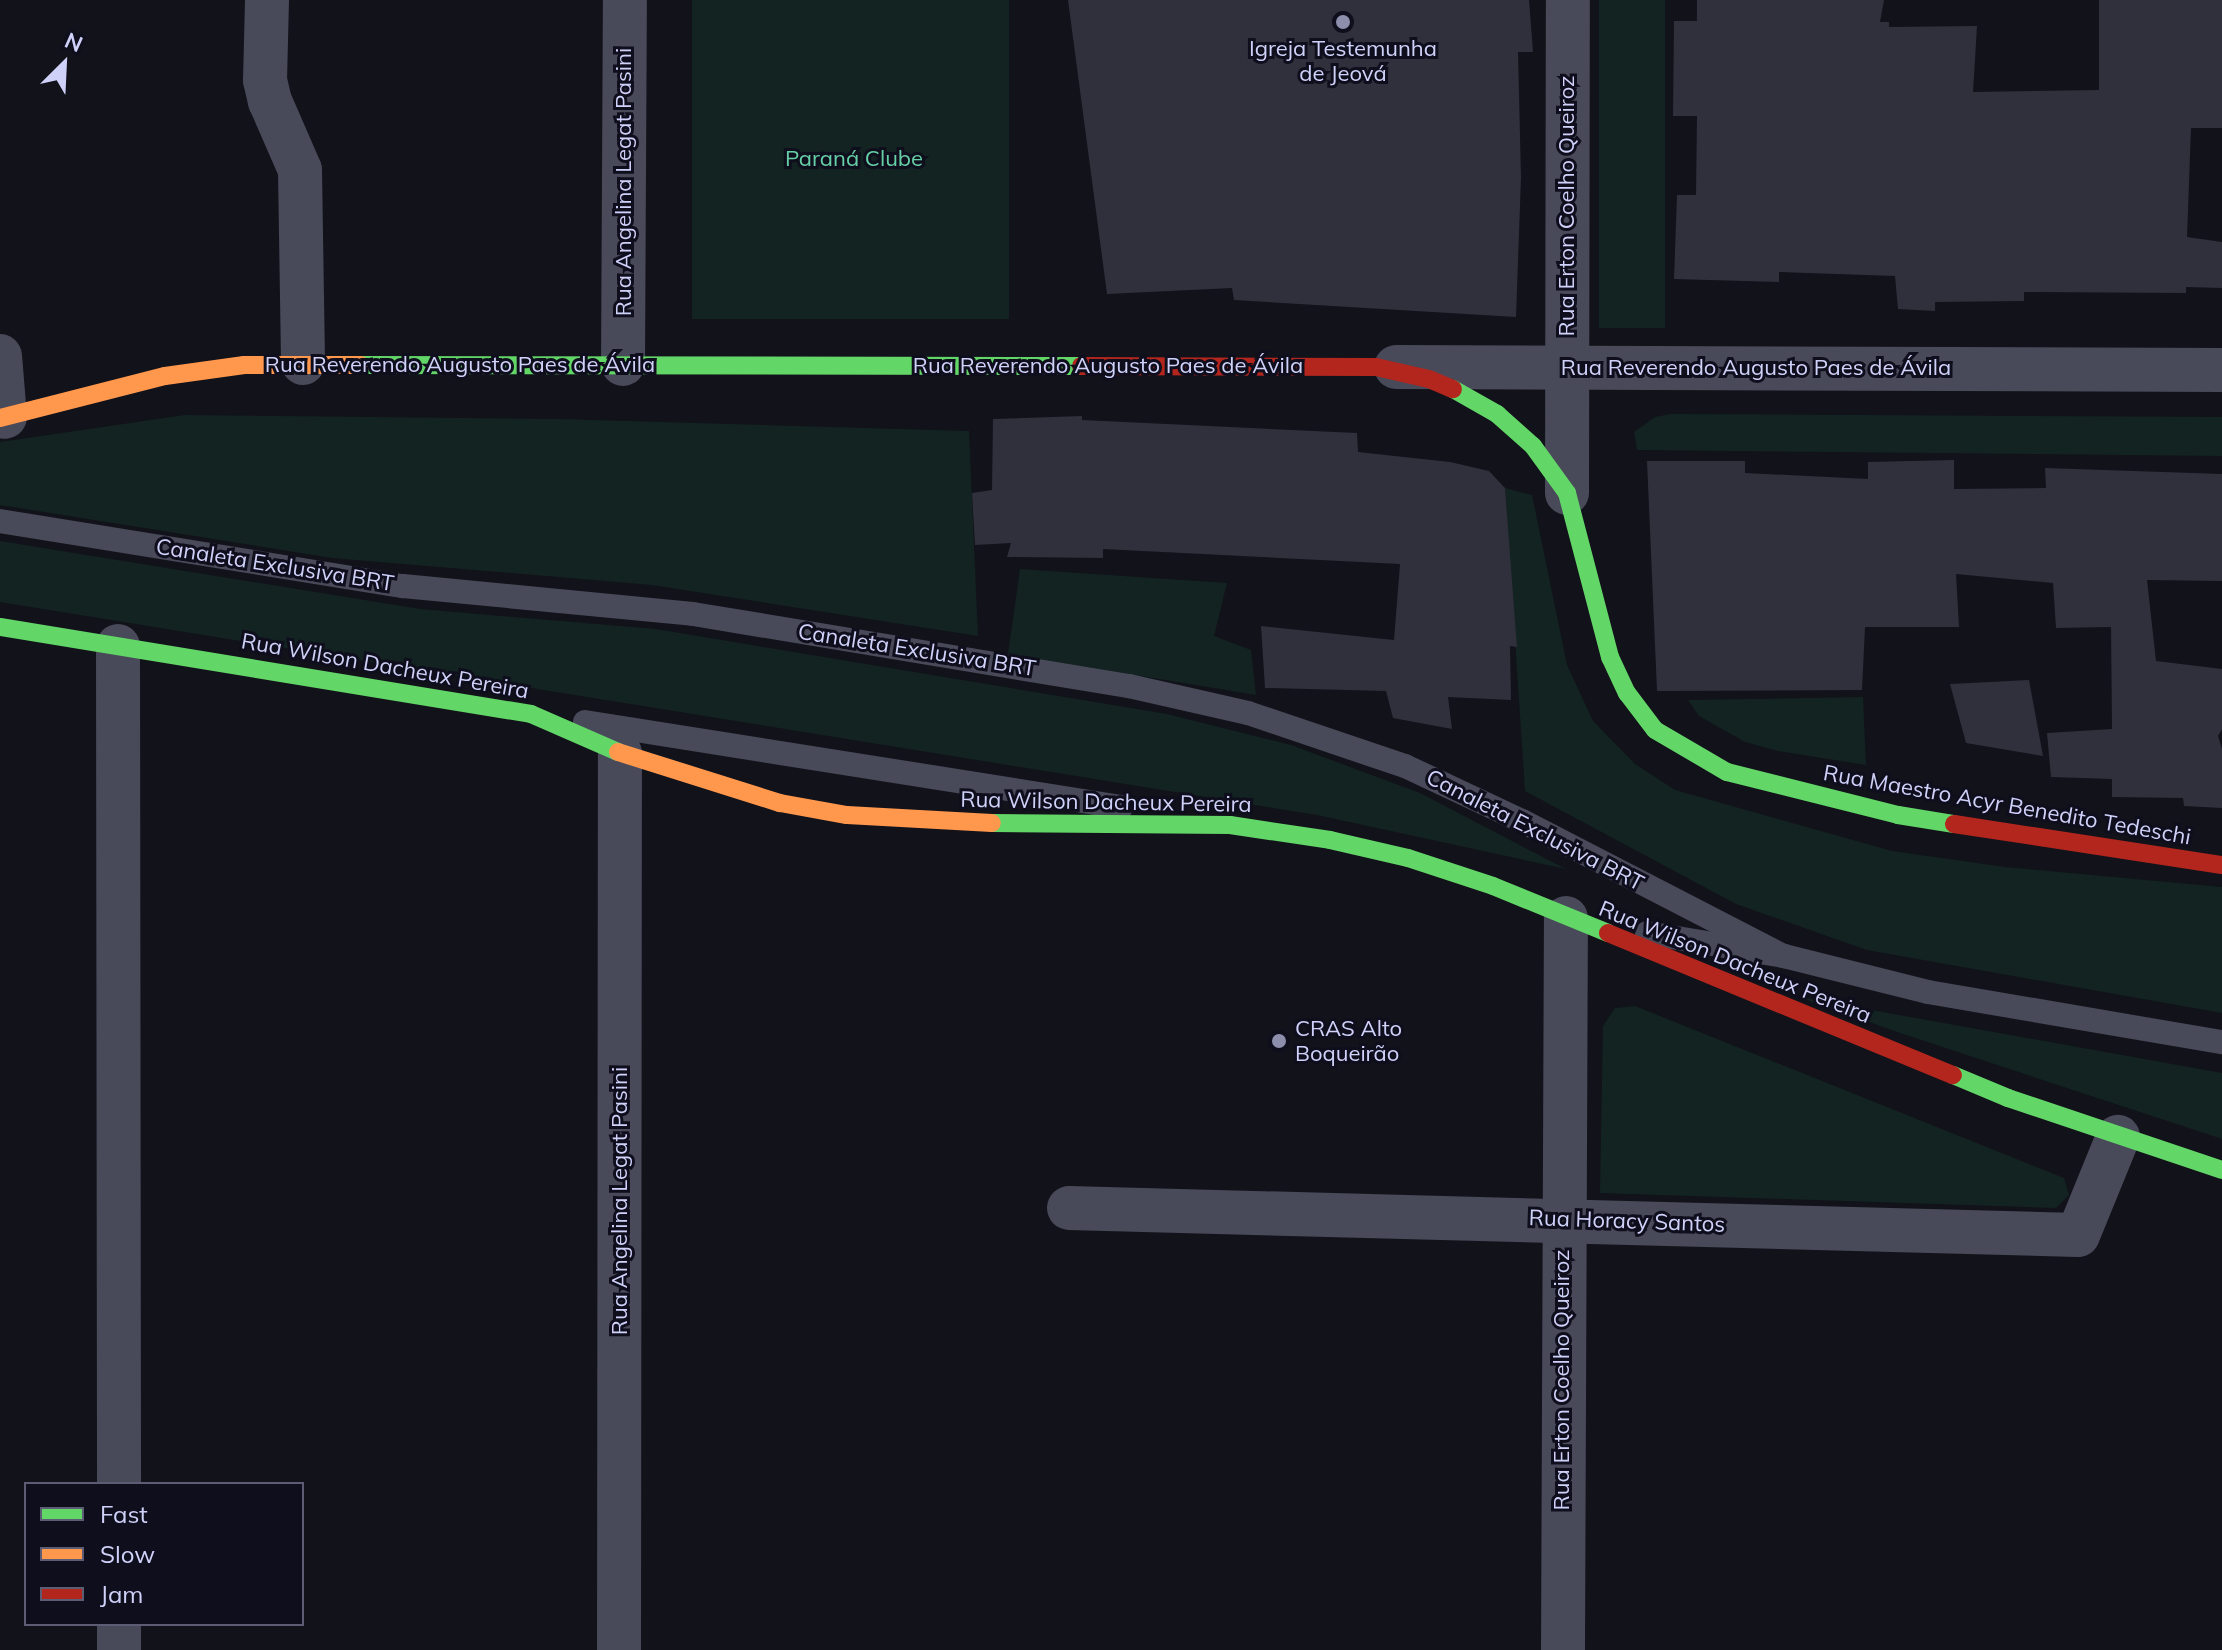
<!DOCTYPE html>
<meta charset="utf-8">
<style>
body{margin:0}
#map{position:relative;width:2222px;height:1650px;overflow:hidden;background:#12121a;font-family:Mulish,sans-serif}
div>[style]{position:absolute}
.green>*{inset:0;background:#122321;transform-origin:0 0}
.building>*{inset:0;background:#302f3c}
.lane>*{height:24px;margin:-12px;padding:0 12px;transform-origin:12px;border-radius:12px;background:#484959}
.street>*{height:44px;margin:-22px;padding:0 22px;transform-origin:22px;border-radius:22px;background:#484959}
.fast>*{height:18px;margin:-9px;padding:0 9px;transform-origin:9px;border-radius:9px;background:#63d668}
.slow>*{height:18px;margin:-9px;padding:0 9px;transform-origin:9px;border-radius:9px;background:#ff974d}
.jam>*{height:18px;margin:-9px;padding:0 9px;transform-origin:9px;border-radius:9px;background:#b3261e}
.dots>*{width:22px;height:22px;translate:-50% -50%;box-sizing:border-box;border:4px solid #0f0e1d;border-radius:50%}
span{translate:-50% -50%;white-space:nowrap;text-align:center;line-height:1.15;-webkit-text-stroke:6px #0f0e1d;paint-order:stroke}
.poi-label{font-size:22px;color:#cfd1f9}
.left{translate:0 -50%;text-align:left}
.park-label{font-size:22px;color:#65cfa6}
.street-label{font-size:22px;color:#cfd1f9}
.legend{position:absolute;left:24px;top:1482px;width:280px;height:144px;box-sizing:border-box;background:#0f0e1d;border:2px solid #5c5c75;margin:0;padding:10px 14px;list-style:none;font-size:24px;color:#cfd1f9}
.legend li{display:flex;align-items:center;gap:16px;height:40px}
.legend b{width:40px;border:2px solid #5c5c75}
.north{position:absolute;left:24px;top:24px;width:80px;height:80px;-webkit-text-stroke:6px #0f0e1d;paint-order:stroke;rotate:24deg;font-size:22px;font-weight:700;line-height:32px;text-align:center;color:#cfd1f9}
.north::after{content:'';display:block;margin:auto;width:28px;height:36px;background:#cfd1f9;clip-path:polygon(50% 0,100% 100%,50% 72%,0 100%)}
</style>
<div id="map">
<div class="green">
<i style="left:692px;top:0;width:317px;height:319px"></i>
<i style="left:1599px;top:0;width:66px;height:328px"></i>
<i style="clip-path:polygon(1670px 414px,2222px 417px,2222px 456px,1637px 450px,1634px 432px,1655px 417px)"></i>
<i style="clip-path:polygon(185px 415px,558px 419px,969px 431px,978px 636px,652px 585px,332px 558px,0 505px,0 442px)"></i>
<i style="clip-path:polygon(1505px 488px,1532px 495px,1567px 665px,1593px 721px,1635px 764px,1675px 790px,1892px 851px,2005px 867px,2222px 887px,2222px 1013px,1867px 950px,1736px 904px,1525px 791px)"></i>
<i style="clip-path:polygon(0 541px,420px 609px,656px 629px,1167px 714px,1291px 745px,1420px 793px,1566px 869px,1317px 815px,0 602px)"></i>
<i style="clip-path:polygon(1020px 569px,1227px 583px,1214px 636px,1251px 650px,1256px 695px,1008px 654px)"></i>
<i style="clip-path:polygon(1863px 697px,1866px 765px,1778px 751px,1745px 742px,1699px 716px,1688px 700px)"></i>
<i style="clip-path:polygon(1799px 997px,2222px 1073px,2222px 1139px,1900px 1033px)"></i>
<i style="clip-path:polygon(1635px 1006px,2064px 1178px,2069px 1195px,2056px 1208px,1600px 1193px,1603px 1026px,1615px 1008px)"></i>
</div>
<div class="building">
<i style="clip-path:polygon(1068px 0,1529px 0,1533px 52px,1518px 52px,1521px 178px,1516px 317px,1234px 300px,1232px 288px,1107px 294px)"></i>
<i style="clip-path:polygon(1697px 0,1884px 0,1880px 22px,1889px 22px,1889px 27px,1977px 26px,1973px 92px,2099px 90px,2099px 0,2222px 0,2222px 128px,2191px 128px,2187px 237px,2222px 242px,2222px 288px,2186px 287px,2186px 293px,2024px 292px,2024px 301px,1935px 302px,1935px 311px,1898px 309px,1895px 276px,1779px 272px,1779px 282px,1674px 279px,1677px 195px,1696px 195px,1697px 116px,1673px 116px,1674px 21px,1697px 21px)"></i>
<i style="clip-path:polygon(1082px 416px,1082px 420px,1357px 433px,1358px 452px,1450px 462px,1489px 471px,1505px 488px,1517px 647px,1510px 646px,1511px 700px,1448px 697px,1452px 729px,1393px 718px,1386px 691px,1265px 688px,1261px 626px,1394px 640px,1400px 564px,1103px 549px,1103px 558px,1007px 557px,1011px 543px,975px 545px,972px 493px,992px 490px,993px 419px)"></i>
<i style="clip-path:polygon(1954px 460px,1954px 489px,2046px 488px,2045px 468px,2222px 474px,2222px 581px,2147px 580px,2156px 661px,2222px 669px,2222px 729px,2218px 736px,2222px 749px,2222px 808px,2184px 806px,2183px 798px,2112px 797px,2112px 779px,2051px 777px,2047px 733px,2112px 729px,2111px 627px,2056px 628px,2053px 583px,1956px 574px,1959px 627px,1865px 627px,1862px 690px,1657px 691px,1647px 461px,1745px 461px,1745px 473px,1868px 479px,1868px 462px)"></i>
<i style="clip-path:polygon(2029px 680px,2043px 756px,1966px 743px,1950px 684px)"></i>
</div>
<div class="lane">
<i style="left:0;top:521px;width:408px;rotate:9.2deg"></i>
<i style="left:403px;top:586px;width:291px;rotate:5.5deg"></i>
<i style="left:693px;top:614px;width:442px;rotate:9.4deg"></i>
<i style="left:1129px;top:686px;width:122px;rotate:12.8deg"></i>
<i style="left:1248px;top:713px;width:166px;rotate:18.7deg"></i>
<i style="left:1405px;top:766px;width:129px;rotate:25.2deg"></i>
<i style="left:1522px;top:821px;width:295px;rotate:27.3deg"></i>
<i style="left:585px;top:722px;width:543px;rotate:9.01deg"></i>
<i style="left:1647px;top:933px;width:139px;rotate:9.5deg"></i>
<i style="left:1784px;top:956px;width:148px;rotate:14deg"></i>
<i style="left:1928px;top:992px;width:298px;rotate:9.7deg"></i>
</div>
<div class="street">
<i style="left:267px;top:0;width:80px;rotate:91.4deg"></i>
<i style="left:265px;top:80px;width:22px;rotate:77deg"></i>
<i style="left:270px;top:101px;width:75px;rotate:66.5deg"></i>
<i style="left:300px;top:170px;width:193px;rotate:89.1deg"></i>
<i style="left:0;top:356px;width:61px;rotate:85.3deg"></i>
<i style="left:623px;top:364px;width:364px;rotate:-89.7deg"></i>
<i style="left:1396px;top:367px;width:826px;rotate:0.21deg"></i>
<i style="left:1567px;top:493px;width:493px;rotate:-89.9deg"></i>
<i style="left:118px;top:646px;width:838px;rotate:89.93deg"></i>
<i style="left:1069px;top:1208px;width:1009px;rotate:1.53deg"></i>
<i style="left:2078px;top:1235px;width:106px;rotate:-67.8deg"></i>
<i style="left:119px;top:1624px;width:26px;rotate:90deg"></i>
<i style="left:619px;top:1650px;width:897px;rotate:-89.94deg"></i>
<i style="left:1563px;top:1650px;width:732px;rotate:-89.77deg"></i>
</div>
<div class="fast">
<i style="left:361px;top:365px;width:720px;rotate:0.08deg"></i>
<i style="left:1453px;top:389px;width:51px;rotate:29.6deg"></i>
<i style="left:1497px;top:414px;width:48px;rotate:41.6deg"></i>
<i style="left:1533px;top:446px;width:58px;rotate:54.1deg"></i>
<i style="left:1567px;top:493px;width:170px;rotate:75.3deg"></i>
<i style="left:1610px;top:657px;width:40px;rotate:65deg"></i>
<i style="left:1627px;top:693px;width:46px;rotate:52.9deg"></i>
<i style="left:1655px;top:730px;width:83px;rotate:30.3deg"></i>
<i style="left:1727px;top:772px;width:176px;rotate:14.1deg"></i>
<i style="left:1898px;top:815px;width:57px;rotate:9.1deg"></i>
<i style="left:0;top:627px;width:538px;rotate:9.3deg"></i>
<i style="left:531px;top:714px;width:95px;rotate:23.6deg"></i>
<i style="left:992px;top:823px;width:238px;rotate:0.5deg"></i>
<i style="left:1230px;top:825px;width:101px;rotate:8.5deg"></i>
<i style="left:1330px;top:840px;width:80px;rotate:13deg"></i>
<i style="left:1408px;top:858px;width:89px;rotate:18.2deg"></i>
<i style="left:1493px;top:886px;width:124px;rotate:22.2deg"></i>
<i style="left:1953px;top:1075px;width:60px;rotate:22.7deg"></i>
<i style="left:2008px;top:1098px;width:226px;rotate:18.6deg"></i>
</div>
<div class="slow">
<i style="left:0;top:418px;width:170px;rotate:-14.3deg"></i>
<i style="left:165px;top:376px;width:80px;rotate:-7.9deg"></i>
<i style="left:244px;top:365px;width:117px"></i>
<i style="left:618px;top:752px;width:170px;rotate:17.5deg"></i>
<i style="left:780px;top:803px;width:68px;rotate:10.2deg"></i>
<i style="left:847px;top:815px;width:145px;rotate:3.2deg"></i>
</div>
<div class="jam">
<i style="left:1081px;top:366px;width:295px;rotate:0.2deg"></i>
<i style="left:1376px;top:367px;width:54px;rotate:12.8deg"></i>
<i style="left:1429px;top:379px;width:26px;rotate:23deg"></i>
<i style="left:1954px;top:824px;width:271px;rotate:8.7deg"></i>
<i style="left:1608px;top:933px;width:373px;rotate:22.4deg"></i>
</div>
<div class="dots">
<i style="left:1343px;top:22px;background:#8d8eab"></i>
<i style="left:1279px;top:1041px;background:#8d8eab"></i>
</div>
<div class="poi-label">
<span style="left:1343px;top:61px">Igreja Testemunha<br>de Jeová</span>
<span class="left" style="left:1295px;top:1041px">CRAS Alto<br>Boqueirão</span>
</div>
<div class="park-label">
<span style="left:854px;top:159px">Paraná Clube</span>
</div>
<div class="street-label">
<span style="left:624px;top:182px;rotate:-90deg">Rua Angelina Legat Pasini</span>
<span style="left:1567px;top:206px;rotate:-90deg">Rua Erton Coelho Queiroz</span>
<span style="left:460px;top:365px">Rua Reverendo Augusto Paes de Ávila</span>
<span style="left:1108px;top:366px">Rua Reverendo Augusto Paes de Ávila</span>
<span style="left:1756px;top:368px">Rua Reverendo Augusto Paes de Ávila</span>
<span style="left:275px;top:565px;rotate:9deg">Canaleta Exclusiva BRT</span>
<span style="left:917px;top:650px;rotate:9deg">Canaleta Exclusiva BRT</span>
<span style="left:385px;top:666px;rotate:10deg">Rua Wilson Dacheux Pereira</span>
<span style="left:1106px;top:802px;rotate:1deg">Rua Wilson Dacheux Pereira</span>
<span style="left:2007px;top:805px;rotate:10deg">Rua Maestro Acyr Benedito Tedeschi</span>
<span style="left:1535px;top:830px;rotate:27deg">Canaleta Exclusiva BRT</span>
<span style="left:1735px;top:962px;rotate:22deg">Rua Wilson Dacheux Pereira</span>
<span style="left:620px;top:1201px;rotate:-90deg">Rua Angelina Legat Pasini</span>
<span style="left:1627px;top:1221px;rotate:2deg">Rua Horacy Santos</span>
<span style="left:1562px;top:1380px;rotate:-90deg">Rua Erton Coelho Queiroz</span>
</div>
<ul class="legend">
<li><b style="height:10px;background:#63d668"></b>Fast</li>
<li><b style="height:10px;background:#ff974d"></b>Slow</li>
<li><b style="height:10px;background:#b3261e"></b>Jam</li>
</ul>
<div class="north">N</div>
</div>
